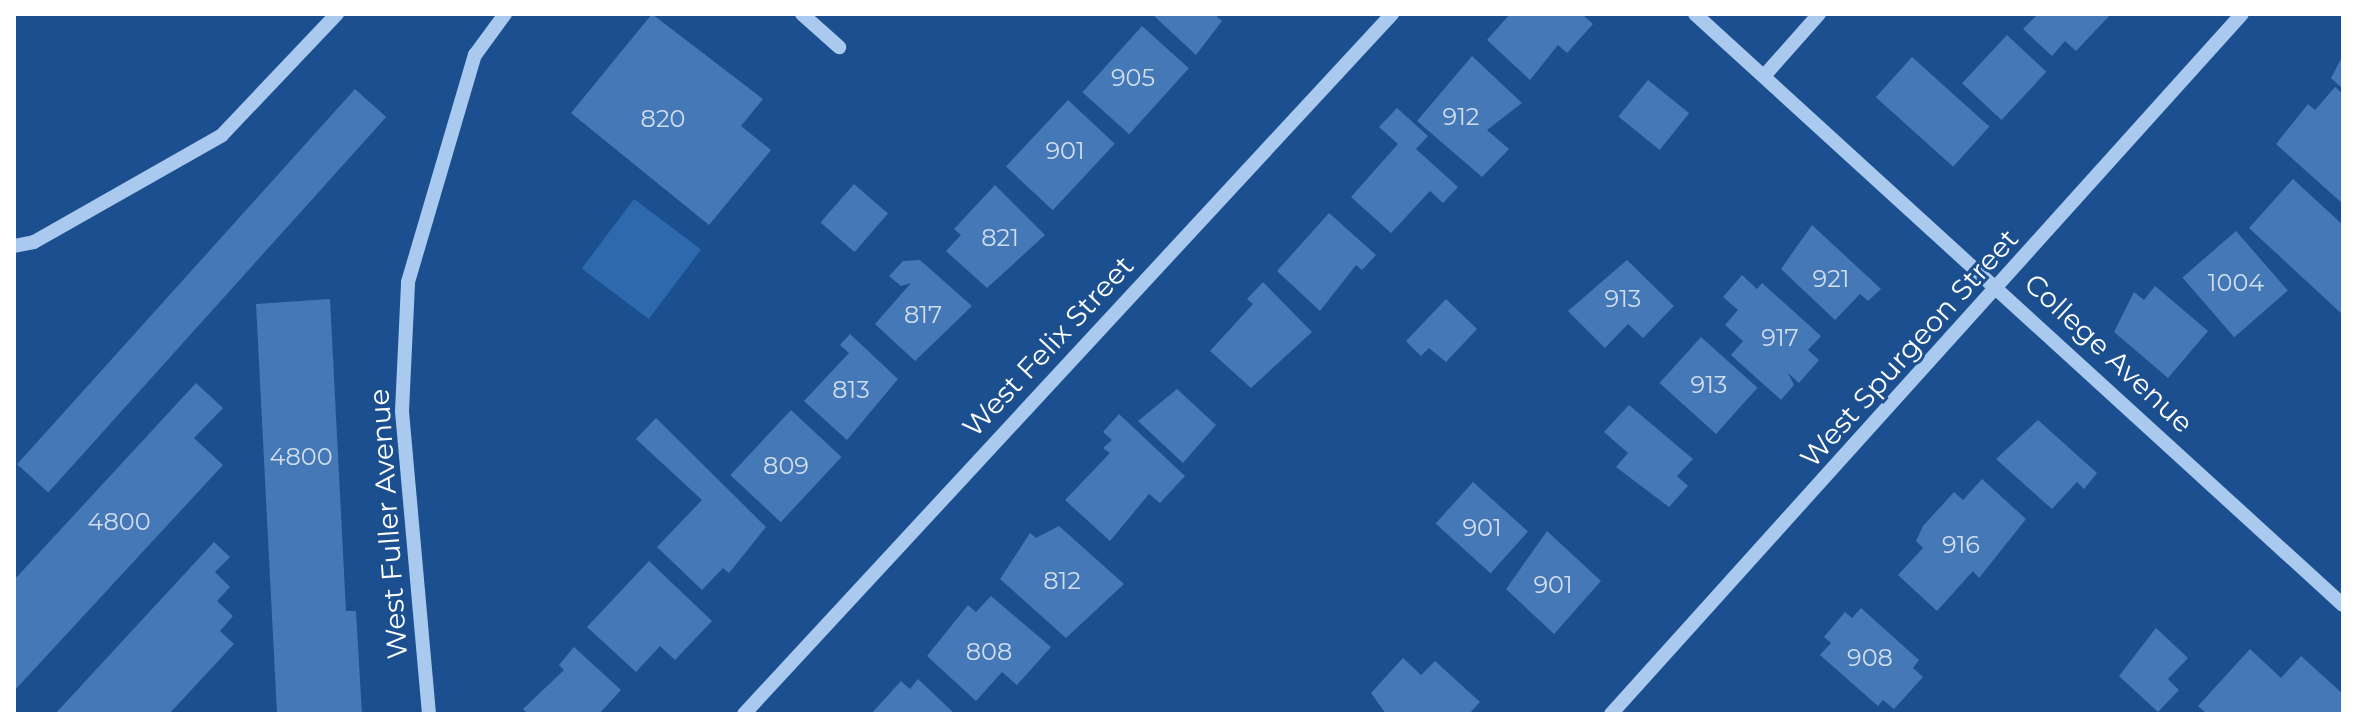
<!DOCTYPE html>
<style>
body{margin:0}
#map{position:relative;width:2357px;height:728px;overflow:hidden;background:#1b4f8f;font-family:Montserrat,sans-serif}
div>[style]{position:absolute}
.green>*{inset:0;background:#2e69ad;transform-origin:0 0}
.building>*{inset:0;background:#4478b7;transform-origin:0 0}
.minor>*{height:14px;margin:-7px;padding:0 7px;transform-origin:7px;border-radius:7px;background:#a9c9ee}
span{translate:-50% -50%;white-space:nowrap;text-align:center;line-height:1.15;-webkit-text-stroke:6px #1b4f8f;paint-order:stroke}
.number-label{font-size:24px;color:#d0dded}
.number-label span{-webkit-text-stroke-width:0}
.street-label{font-size:28px;color:#fff}
.frame{position:absolute;inset:0;border:16px solid #fff;pointer-events:none}
</style>
<div id="map">
<div class="green">
<i style="left:634px;top:199px;width:84px;height:87px;rotate:37deg"></i>
</div>
<div class="building">
<i style="clip-path:polygon(652px 14px,763px 99px,741px 126px,771px 150px,709px 225px,571px 113px)"></i>
<i style="clip-path:polygon(1152px 14px,1214px 14px,1222px 21px,1196px 55px)"></i>
<i style="clip-path:polygon(1510px 14px,1582px 14px,1593px 24px,1567px 53px,1558px 45px,1530px 80px,1487px 40px)"></i>
<i style="clip-path:polygon(2038px 14px,2111px 14px,2076px 51px,2065px 41px,2052px 56px,2023px 29px)"></i>
<i style="left:1142px;top:26px;width:63px;height:89px;rotate:42deg"></i>
<i style="left:2007px;top:35px;width:54px;height:66px;rotate:43deg"></i>
<i style="clip-path:polygon(2343px 55px,2343px 89px,2331px 78px)"></i>
<i style="clip-path:polygon(1472px 56px,1522px 103px,1487px 130px,1509px 149px,1482px 177px,1417px 121px)"></i>
<i style="left:1912px;top:57px;width:104px;height:54px;rotate:42deg"></i>
<i style="left:1648px;top:80px;width:53px;height:47px;rotate:39deg"></i>
<i style="clip-path:polygon(2335px 87px,2343px 94px,2343px 204px,2276px 144px,2308px 104px,2315px 110px)"></i>
<i style="left:355px;top:89px;width:42px;height:505px;rotate:42deg"></i>
<i style="left:1068px;top:100px;width:64px;height:91px;rotate:43deg"></i>
<i style="clip-path:polygon(1397px 108px,1428px 136px,1416px 149px,1458px 187px,1443px 203px,1430px 191px,1391px 233px,1351px 197px,1398px 144px,1379px 127px)"></i>
<i style="clip-path:polygon(2293px 179px,2343px 225px,2343px 315px,2249px 228px)"></i>
<i style="left:854px;top:184px;width:45px;height:51px;rotate:41deg"></i>
<i style="clip-path:polygon(995px 185px,1045px 235px,987px 288px,946px 251px,961px 235px,954px 229px)"></i>
<i style="clip-path:polygon(1329px 213px,1376px 255px,1362px 270px,1356px 265px,1320px 311px,1277px 271px)"></i>
<i style="clip-path:polygon(1812px 225px,1881px 289px,1868px 301px,1860px 294px,1835px 320px,1781px 269px)"></i>
<i style="left:2236px;top:231px;width:79px;height:71px;rotate:49deg"></i>
<i style="clip-path:polygon(920px 260px,972px 306px,915px 361px,875px 324px,911px 283px,901px 286px,889px 276px,903px 261px)"></i>
<i style="clip-path:polygon(1627px 260px,1674px 306px,1643px 338px,1628px 324px,1605px 348px,1568px 311px)"></i>
<i style="clip-path:polygon(1742px 275px,1757px 289px,1762px 283px,1821px 336px,1808px 350px,1819px 360px,1799px 383px,1788px 373px,1794px 385px,1781px 400px,1731px 355px,1743px 341px,1725px 325px,1738px 310px,1723px 297px)"></i>
<i style="clip-path:polygon(1263px 282px,1312px 332px,1251px 388px,1210px 351px,1253px 304px,1247px 299px)"></i>
<i style="clip-path:polygon(2155px 286px,2208px 331px,2168px 378px,2114px 332px,2134px 292px,2144px 300px)"></i>
<i style="clip-path:polygon(330px 299px,346px 611px,356px 611px,362px 714px,277px 714px,256px 304px)"></i>
<i style="clip-path:polygon(1446px 299px,1477px 329px,1446px 362px,1429px 348px,1421px 356px,1406px 341px)"></i>
<i style="clip-path:polygon(850px 334px,898px 379px,847px 440px,804px 401px,849px 353px,840px 345px)"></i>
<i style="left:1701px;top:337px;width:76px;height:62px;rotate:42deg"></i>
<i style="clip-path:polygon(196px 383px,223px 408px,194px 438px,223px 465px,14px 691px,14px 580px)"></i>
<i style="clip-path:polygon(1177px 389px,1216px 425px,1183px 463px,1138px 421px)"></i>
<i style="clip-path:polygon(1629px 405px,1693px 459px,1677px 476px,1688px 486px,1669px 507px,1616px 467px,1628px 453px,1604px 432px)"></i>
<i style="left:791px;top:410px;width:69px;height:89px;rotate:43deg"></i>
<i style="clip-path:polygon(1119px 414px,1185px 476px,1160px 503px,1149px 494px,1110px 541px,1065px 500px,1110px 453px,1103px 448px,1112px 440px,1103px 432px)"></i>
<i style="clip-path:polygon(656px 418px,766px 527px,729px 573px,723px 568px,702px 590px,657px 547px,702px 500px,636px 439px)"></i>
<i style="clip-path:polygon(2038px 420px,2097px 473px,2084px 489px,2077px 482px,2052px 509px,1996px 459px)"></i>
<i style="clip-path:polygon(1982px 479px,2026px 519px,1979px 578px,1973px 571px,1937px 611px,1898px 575px,1923px 548px,1916px 541px,1923px 526px,1954px 492px,1963px 500px)"></i>
<i style="left:1473px;top:482px;width:74px;height:56px;rotate:42deg"></i>
<i style="clip-path:polygon(1059px 526px,1124px 584px,1066px 638px,1000px 579px,1030px 533px,1036px 538px)"></i>
<i style="clip-path:polygon(1547px 531px,1601px 581px,1554px 634px,1506px 589px)"></i>
<i style="clip-path:polygon(214px 542px,230px 557px,215px 572px,230px 587px,217px 601px,233px 616px,220px 631px,234px 644px,169px 714px,55px 714px)"></i>
<i style="clip-path:polygon(649px 561px,712px 621px,675px 660px,660px 646px,636px 672px,587px 627px)"></i>
<i style="clip-path:polygon(991px 596px,1051px 647px,1017px 685px,1002px 672px,976px 701px,927px 656px,968px 605px,976px 612px)"></i>
<i style="clip-path:polygon(1861px 608px,1919px 660px,1913px 668px,1923px 677px,1894px 709px,1883px 700px,1878px 706px,1820px 655px,1831px 643px,1824px 637px,1845px 612px,1852px 618px)"></i>
<i style="clip-path:polygon(2156px 628px,2188px 658px,2168px 679px,2179px 690px,2158px 712px,2119px 676px)"></i>
<i style="clip-path:polygon(574px 647px,621px 690px,599px 714px,528px 714px,523px 709px,564px 670px,559px 665px)"></i>
<i style="clip-path:polygon(2250px 649px,2281px 678px,2301px 656px,2343px 694px,2343px 714px,2207px 714px,2198px 706px)"></i>
<i style="clip-path:polygon(1403px 658px,1421px 675px,1435px 661px,1480px 702px,1469px 714px,1386px 714px,1371px 693px)"></i>
<i style="clip-path:polygon(918px 679px,955px 714px,871px 714px,901px 681px,910px 689px)"></i>
</div>
<div class="minor">
<i style="left:802px;top:14px;width:50px;rotate:41.7deg"></i>
<i style="left:1695px;top:14px;width:877px;rotate:42.37deg"></i>
<i style="left:1764px;top:76px;width:83px;rotate:-48.4deg"></i>
<i style="left:14px;top:246px;width:20px;rotate:-11deg"></i>
<i style="left:34px;top:242px;width:216px;rotate:-29.6deg"></i>
<i style="left:222px;top:135px;width:167px;rotate:-46.5deg"></i>
<i style="left:429px;top:714px;width:304px;rotate:-95.1deg"></i>
<i style="left:402px;top:411px;width:129px;rotate:-87.3deg"></i>
<i style="left:408px;top:282px;width:237px;rotate:-73.6deg"></i>
<i style="left:475px;top:55px;width:51px;rotate:-53.8deg"></i>
<i style="left:744px;top:714px;width:954px;rotate:-47.21deg"></i>
<i style="left:1611px;top:714px;width:942px;rotate:-47.97deg"></i>
</div>
<div class="number-label">
<span style="left:1133px;top:78px">905</span>
<span style="left:1461px;top:117px">912</span>
<span style="left:663px;top:119px">820</span>
<span style="left:1065px;top:151px">901</span>
<span style="left:1000px;top:238px">821</span>
<span style="left:1831px;top:279px">921</span>
<span style="left:2236px;top:283px">1004</span>
<span style="left:1623px;top:299px">913</span>
<span style="left:923px;top:315px">817</span>
<span style="left:1780px;top:338px">917</span>
<span style="left:1709px;top:385px">913</span>
<span style="left:851px;top:390px">813</span>
<span style="left:301px;top:457px">4800</span>
<span style="left:786px;top:466px">809</span>
<span style="left:119px;top:522px">4800</span>
<span style="left:1482px;top:528px">901</span>
<span style="left:1961px;top:545px">916</span>
<span style="left:1062px;top:581px">812</span>
<span style="left:1553px;top:585px">901</span>
<span style="left:989px;top:652px">808</span>
<span style="left:1870px;top:658px">908</span>
</div>
<div class="street-label">
<span style="left:1048px;top:346px;rotate:-47deg">West Felix Street</span>
<span style="left:1909px;top:348px;rotate:-48deg">West Spurgeon Street</span>
<span style="left:2109px;top:353px;rotate:43deg">College Avenue</span>
<span style="left:388px;top:524px;rotate:-94deg">West Fuller Avenue</span>
</div>
<div class="frame"></div>
</div>
